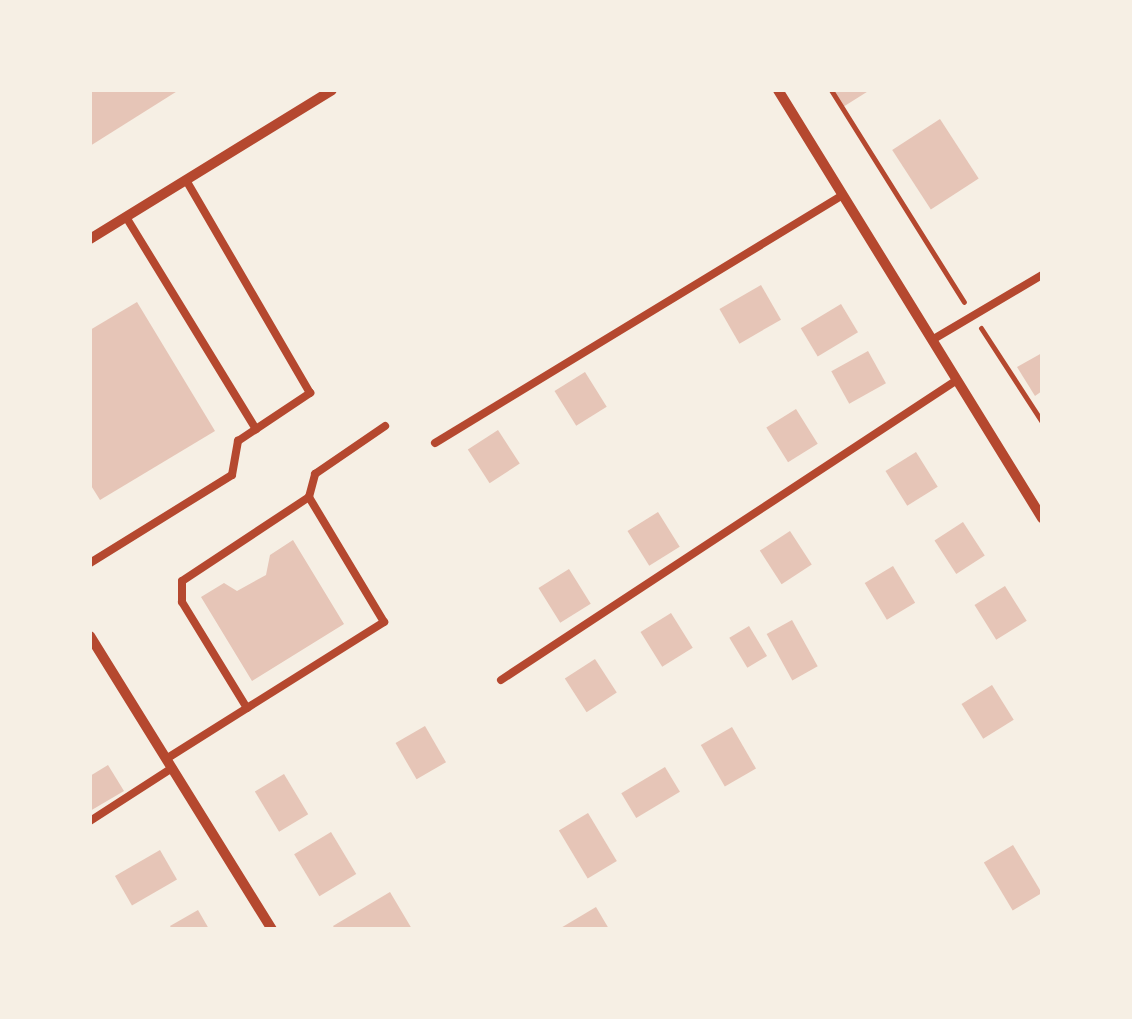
<!DOCTYPE html>
<style>
body{margin:0}
#map{position:relative;width:1132px;height:1019px;overflow:hidden;background:#f6efe4;font-family:Barlow,sans-serif}
div>[style]{position:absolute}
.building>*{inset:0;background:#e6c5b7;transform-origin:0 0}
.path>*{height:5px;margin:-2.5px;padding:0 2.5px;transform-origin:2.5px;border-radius:2.5px;background:#b5482f}
.service>*{height:8px;margin:-4px;padding:0 4px;transform-origin:4px;border-radius:4px;background:#b5482f}
.minor>*{height:10px;margin:-5px;padding:0 5px;transform-origin:5px;border-radius:5px;background:#b5482f}
span{translate:-50% -50%;white-space:nowrap;text-align:center;line-height:1.15;-webkit-text-stroke:8px #f6efe4;paint-order:stroke}
.frame{position:absolute;inset:0;border:92px solid #f6efe4;pointer-events:none}
</style>
<div id="map">
<div class="building">
<i style="clip-path:polygon(90px 90px,179px 90px,90px 146px)"></i>
<i style="clip-path:polygon(832px 90px,870px 90px,843px 107px)"></i>
<i style="left:940px;top:119px;width:71px;height:57px;rotate:57deg"></i>
<i style="left:761px;top:285px;width:40px;height:48px;rotate:60deg"></i>
<i style="clip-path:polygon(137px 302px,215px 431px,100px 500px,90px 484px,90px 330px)"></i>
<i style="left:841px;top:304px;width:33px;height:47px;rotate:59deg"></i>
<i style="left:868px;top:351px;width:37px;height:42px;rotate:61deg"></i>
<i style="clip-path:polygon(1042px 353px,1042px 391px,1035px 396px,1017px 367px)"></i>
<i style="left:585px;top:372px;width:41px;height:36px;rotate:58deg"></i>
<i style="left:796px;top:409px;width:41px;height:35px;rotate:58deg"></i>
<i style="left:498px;top:430px;width:40px;height:36px;rotate:57deg"></i>
<i style="left:916px;top:452px;width:41px;height:36px;rotate:58deg"></i>
<i style="left:658px;top:512px;width:41px;height:36px;rotate:58deg"></i>
<i style="left:963px;top:522px;width:40px;height:34px;rotate:57deg"></i>
<i style="left:790px;top:531px;width:40px;height:36px;rotate:57deg"></i>
<i style="clip-path:polygon(293px 540px,344px 624px,252px 681px,201px 597px,224px 583px,237px 591px,266px 575px,270px 555px)"></i>
<i style="left:893px;top:566px;width:43px;height:33px;rotate:59deg"></i>
<i style="left:569px;top:569px;width:41px;height:36px;rotate:58deg"></i>
<i style="left:1005px;top:586px;width:41px;height:36px;rotate:58deg"></i>
<i style="left:671px;top:613px;width:41px;height:36px;rotate:58deg"></i>
<i style="left:792px;top:620px;width:53px;height:29px;rotate:61deg"></i>
<i style="left:749px;top:626px;width:35px;height:23px;rotate:59deg"></i>
<i style="left:595px;top:659px;width:40px;height:36px;rotate:57deg"></i>
<i style="left:992px;top:685px;width:41px;height:36px;rotate:58deg"></i>
<i style="left:425px;top:726px;width:42px;height:34px;rotate:60deg"></i>
<i style="left:732px;top:727px;width:48px;height:36px;rotate:60deg"></i>
<i style="clip-path:polygon(108px 765px,124px 791px,90px 811px,90px 776px)"></i>
<i style="left:665px;top:767px;width:29px;height:51px;rotate:59deg"></i>
<i style="left:284px;top:774px;width:47px;height:34px;rotate:59deg"></i>
<i style="left:588px;top:813px;width:56px;height:34px;rotate:59deg"></i>
<i style="left:331px;top:832px;width:49px;height:43px;rotate:59deg"></i>
<i style="left:1013px;top:845px;width:56px;height:34px;rotate:59deg"></i>
<i style="left:160px;top:850px;width:34px;height:52px;rotate:60deg"></i>
<i style="clip-path:polygon(390px 892px,412px 929px,335px 929px,333px 926px)"></i>
<i style="clip-path:polygon(596px 907px,609px 929px,559px 929px)"></i>
<i style="clip-path:polygon(198px 910px,209px 929px,172px 929px,170px 926px)"></i>
</div>
<div class="path">
<i style="left:831px;top:90px;width:250px;rotate:57.9deg"></i>
<i style="left:981px;top:328px;width:112px;rotate:57deg"></i>
</div>
<div class="service">
<i style="left:126px;top:217px;width:249px;rotate:58.5deg"></i>
<i style="left:932px;top:340px;width:128px;rotate:-30.6deg"></i>
<i style="left:435px;top:443px;width:477px;rotate:-31.3deg"></i>
<i style="left:309px;top:497px;width:24px;rotate:-75deg"></i>
<i style="left:315px;top:474px;width:85px;rotate:-34.4deg"></i>
<i style="left:90px;top:563px;width:167px;rotate:-31.8deg"></i>
<i style="left:232px;top:475px;width:35px;rotate:-80deg"></i>
<i style="left:238px;top:441px;width:87px;rotate:-33.7deg"></i>
<i style="left:310px;top:393px;width:246px;rotate:-120.2deg"></i>
<i style="left:501px;top:680px;width:546px;rotate:-33.34deg"></i>
<i style="left:166px;top:759px;width:96px;rotate:-32.2deg"></i>
<i style="left:247px;top:708px;width:162px;rotate:-32.1deg"></i>
<i style="left:384px;top:622px;width:146px;rotate:-121deg"></i>
<i style="left:309px;top:497px;width:152px;rotate:146.5deg"></i>
<i style="left:182px;top:581px;width:21px;rotate:90deg"></i>
<i style="left:182px;top:602px;width:124px;rotate:58.5deg"></i>
<i style="left:90px;top:821px;width:98px;rotate:-32.9deg"></i>
</div>
<div class="minor">
<i style="left:778px;top:90px;width:503px;rotate:58.33deg"></i>
<i style="left:90px;top:239px;width:284px;rotate:-31.6deg"></i>
<i style="left:90px;top:636px;width:345px;rotate:58.2deg"></i>
</div>
<div class="frame"></div>
</div>
